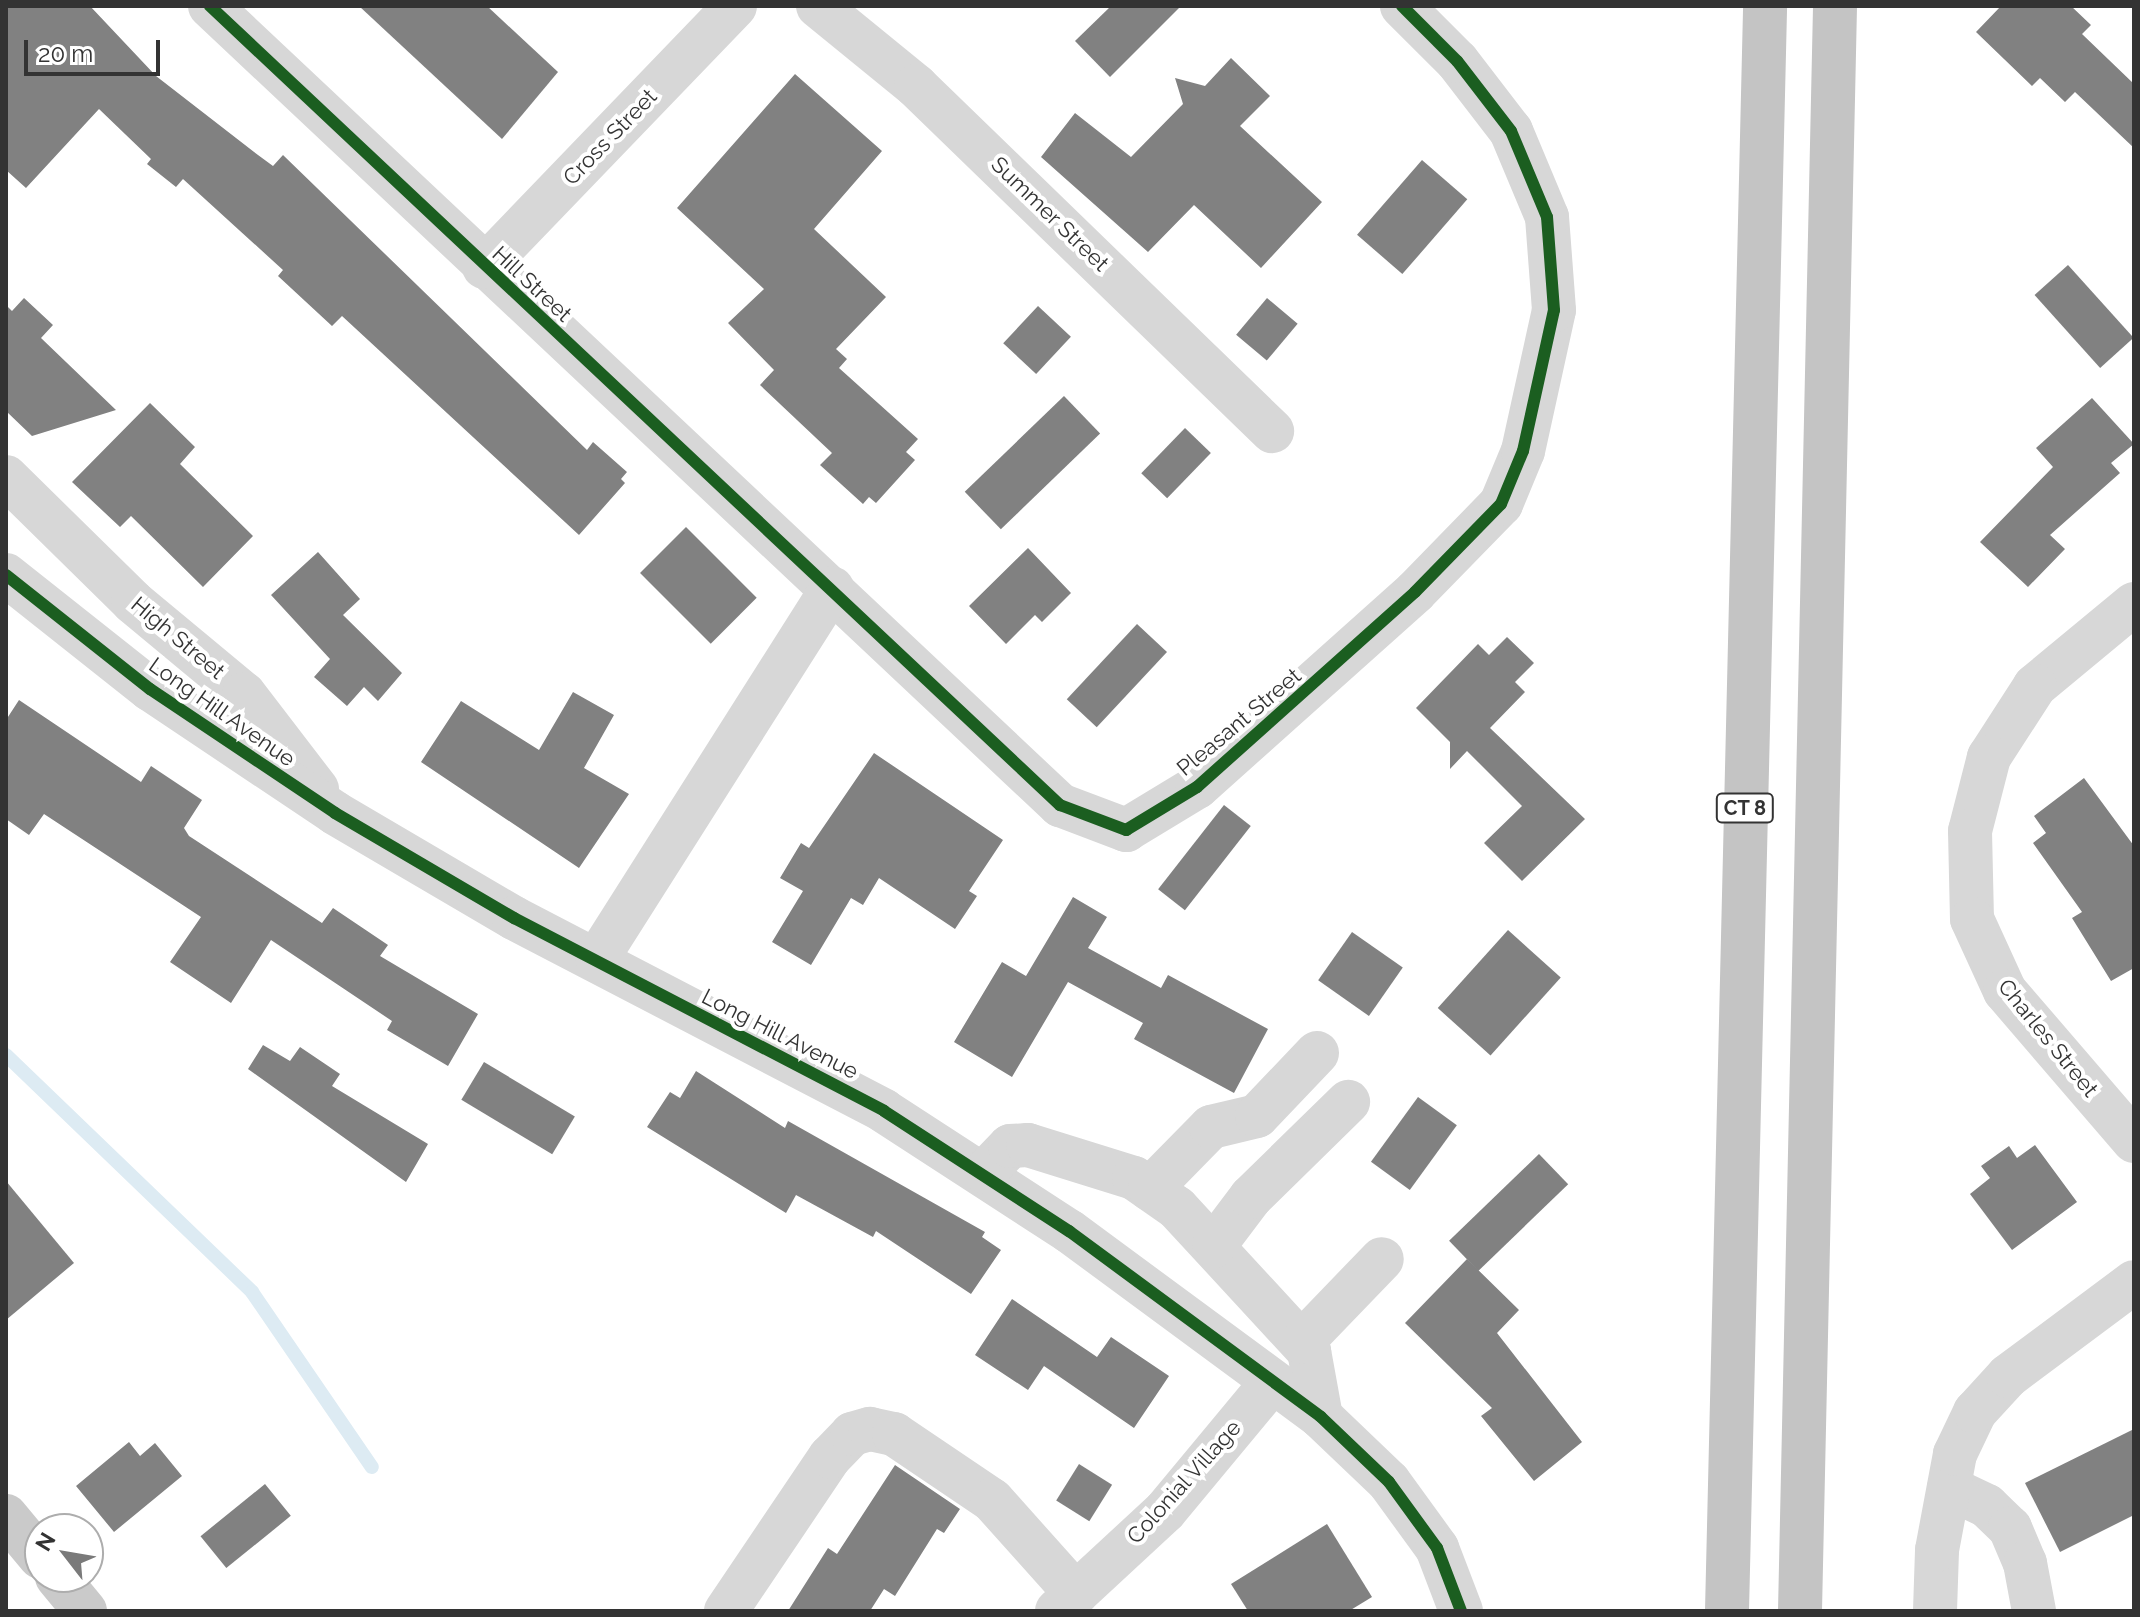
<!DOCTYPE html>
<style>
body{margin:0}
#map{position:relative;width:2140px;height:1617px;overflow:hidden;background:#fff;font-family:Raleway,sans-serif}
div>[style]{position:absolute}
.stream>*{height:14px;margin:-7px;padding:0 7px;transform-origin:7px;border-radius:7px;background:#ddebf3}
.building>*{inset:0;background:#818181;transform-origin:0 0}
.minor>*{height:44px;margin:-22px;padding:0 22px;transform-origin:22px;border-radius:22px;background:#d7d7d7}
.major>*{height:44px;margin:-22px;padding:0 22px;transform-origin:22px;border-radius:22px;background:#cacaca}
.highway>*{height:44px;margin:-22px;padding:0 22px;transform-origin:22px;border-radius:22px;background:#c4c4c4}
.cycleway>*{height:12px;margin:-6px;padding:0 6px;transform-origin:6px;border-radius:6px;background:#1b5e20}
span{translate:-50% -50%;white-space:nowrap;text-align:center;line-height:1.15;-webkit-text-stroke:8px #fff;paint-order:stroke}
.shield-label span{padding:2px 6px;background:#fff;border:2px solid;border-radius:6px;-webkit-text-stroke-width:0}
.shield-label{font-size:20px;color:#333;font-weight:700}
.street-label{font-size:22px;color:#333}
.frame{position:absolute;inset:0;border:8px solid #333;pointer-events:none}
.north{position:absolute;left:24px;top:1513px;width:80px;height:80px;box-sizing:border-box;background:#fff;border:2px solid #adadad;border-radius:50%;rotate:301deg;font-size:22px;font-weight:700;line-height:32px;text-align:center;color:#333}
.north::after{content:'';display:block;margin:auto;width:28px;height:36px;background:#7a7a7a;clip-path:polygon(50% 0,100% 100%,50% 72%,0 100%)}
.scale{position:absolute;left:24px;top:40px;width:136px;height:36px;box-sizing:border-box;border:4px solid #333;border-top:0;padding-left:10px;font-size:24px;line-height:28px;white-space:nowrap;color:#333;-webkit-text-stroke:6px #fff;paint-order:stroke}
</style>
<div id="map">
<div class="stream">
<i style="left:6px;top:1055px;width:342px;rotate:43.9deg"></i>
<i style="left:252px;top:1292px;width:212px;rotate:55.6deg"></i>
</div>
<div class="building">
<i style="clip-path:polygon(6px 6px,90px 6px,156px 76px,258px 155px,273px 166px,283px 155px,587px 450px,593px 442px,627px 472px,621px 479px,625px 483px,579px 535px,342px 316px,332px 326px,278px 276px,283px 270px,183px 179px,176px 187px,147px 164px,151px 159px,99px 109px,26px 188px,6px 170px)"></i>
<i style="clip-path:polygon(359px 6px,487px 6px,558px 72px,502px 139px)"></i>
<i style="clip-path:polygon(1111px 6px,1181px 6px,1110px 77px,1075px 41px)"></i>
<i style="clip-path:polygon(2001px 6px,2071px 6px,2091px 25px,2082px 34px,2134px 84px,2134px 148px,2075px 92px,2065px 102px,2040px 78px,2032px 86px,1976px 32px)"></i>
<i style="clip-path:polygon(1231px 58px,1270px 96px,1240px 126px,1322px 202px,1261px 268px,1194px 205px,1148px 252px,1041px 157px,1075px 113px,1131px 157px,1183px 104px,1175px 78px,1205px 86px)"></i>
<i style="clip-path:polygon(795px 74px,882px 151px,814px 229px,886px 297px,836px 349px,847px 359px,839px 368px,918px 439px,906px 452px,915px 460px,876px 503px,869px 497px,863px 504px,820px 465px,832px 453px,760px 385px,774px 370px,728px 323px,764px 289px,677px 208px)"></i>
<i style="left:1422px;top:160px;width:60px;height:99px;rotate:41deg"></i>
<i style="left:2068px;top:265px;width:98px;height:45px;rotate:48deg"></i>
<i style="clip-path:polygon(24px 298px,53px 325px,41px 338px,116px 410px,32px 436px,6px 411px,6px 305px,12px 311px)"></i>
<i style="left:1267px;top:298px;width:40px;height:48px;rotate:40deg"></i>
<i style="left:1038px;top:306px;width:45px;height:51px;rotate:43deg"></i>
<i style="left:1064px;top:396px;width:52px;height:138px;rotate:46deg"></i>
<i style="clip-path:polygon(2092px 398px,2134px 444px,2111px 463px,2120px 473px,2050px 535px,2065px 549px,2028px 587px,1980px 542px,2053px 467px,2036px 448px)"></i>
<i style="clip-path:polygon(150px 403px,195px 447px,180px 464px,253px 536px,203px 587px,131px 516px,120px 527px,72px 482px)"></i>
<i style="left:1185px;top:428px;width:36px;height:63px;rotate:44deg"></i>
<i style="left:686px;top:527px;width:100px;height:65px;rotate:45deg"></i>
<i style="clip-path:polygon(1028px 548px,1071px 593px,1042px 622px,1035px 615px,1006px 644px,969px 606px)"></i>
<i style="clip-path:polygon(318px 552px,360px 599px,343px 615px,402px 673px,378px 701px,364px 687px,347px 706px,314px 677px,330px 659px,271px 595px)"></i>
<i style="left:1137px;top:624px;width:41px;height:103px;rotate:43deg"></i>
<i style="clip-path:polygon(1507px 637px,1534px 663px,1515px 682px,1525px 692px,1490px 728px,1585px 819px,1522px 881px,1484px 843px,1522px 806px,1467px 751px,1450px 769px,1450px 742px,1416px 708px,1478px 644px,1489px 655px)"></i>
<i style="clip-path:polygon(573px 692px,614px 715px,584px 768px,629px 794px,579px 868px,421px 762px,461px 701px,539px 750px)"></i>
<i style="clip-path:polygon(19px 700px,141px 782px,151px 766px,202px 800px,184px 828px,189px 836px,322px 923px,333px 908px,388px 945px,380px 956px,478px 1014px,448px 1066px,387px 1030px,392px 1021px,271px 940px,231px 1003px,170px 962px,201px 917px,44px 814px,29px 835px,6px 819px,6px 720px)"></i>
<i style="clip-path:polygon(874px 753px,1003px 840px,969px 891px,977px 896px,955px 929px,879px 878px,863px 905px,851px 898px,811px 965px,772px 942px,803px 891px,780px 878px,801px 843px,809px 848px)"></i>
<i style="clip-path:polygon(2084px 778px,2134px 846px,2134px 968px,2111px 981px,2072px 918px,2082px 912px,2033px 843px,2046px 833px,2034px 816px)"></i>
<i style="left:1224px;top:805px;width:34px;height:107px;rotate:38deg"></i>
<i style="clip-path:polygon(1073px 897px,1107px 917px,1088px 948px,1161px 988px,1168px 975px,1268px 1029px,1234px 1093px,1134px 1039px,1143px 1023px,1068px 982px,1012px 1077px,954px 1042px,1002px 962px,1026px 976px)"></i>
<i style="left:1508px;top:930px;width:71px;height:105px;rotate:42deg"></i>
<i style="left:1352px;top:932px;width:62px;height:59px;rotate:35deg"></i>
<i style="clip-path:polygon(263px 1045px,290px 1061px,300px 1047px,340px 1074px,332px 1086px,428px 1144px,406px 1182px,248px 1069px)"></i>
<i style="left:484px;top:1062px;width:106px;height:44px;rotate:31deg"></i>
<i style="clip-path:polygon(696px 1071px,785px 1128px,788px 1121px,985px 1232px,982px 1237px,1001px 1250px,971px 1294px,876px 1231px,873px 1237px,796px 1195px,786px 1213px,647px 1127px,670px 1092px,680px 1098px)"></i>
<i style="left:1418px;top:1097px;width:48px;height:80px;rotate:36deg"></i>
<i style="clip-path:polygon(2035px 1145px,2077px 1202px,2012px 1250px,1970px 1194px,1990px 1178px,1981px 1166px,2009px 1146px,2017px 1158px)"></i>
<i style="left:1539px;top:1154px;width:42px;height:125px;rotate:46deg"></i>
<i style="clip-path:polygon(6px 1181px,74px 1263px,6px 1320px)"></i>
<i style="clip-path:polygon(1467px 1259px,1519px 1310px,1497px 1333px,1582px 1442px,1534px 1481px,1481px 1416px,1492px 1408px,1405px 1323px)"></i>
<i style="clip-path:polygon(1012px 1299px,1097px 1357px,1111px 1337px,1169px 1376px,1134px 1428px,1044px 1366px,1028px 1390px,975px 1355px)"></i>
<i style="clip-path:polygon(2134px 1429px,2134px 1515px,2060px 1552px,2025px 1483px)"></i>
<i style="clip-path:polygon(129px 1442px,140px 1456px,155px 1443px,182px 1476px,114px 1532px,76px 1486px)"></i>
<i style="left:1079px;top:1464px;width:39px;height:43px;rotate:32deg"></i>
<i style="clip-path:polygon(895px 1465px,960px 1509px,944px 1533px,937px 1529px,895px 1596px,884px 1589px,870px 1611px,788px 1611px,828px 1548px,837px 1554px)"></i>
<i style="left:265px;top:1484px;width:41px;height:83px;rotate:51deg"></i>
<i style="clip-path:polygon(1327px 1524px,1372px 1597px,1349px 1611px,1248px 1611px,1231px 1584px)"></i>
</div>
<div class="minor">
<i style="left:210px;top:6px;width:1167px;rotate:43.23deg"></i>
<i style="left:1060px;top:805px;width:71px;rotate:20.7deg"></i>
<i style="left:1126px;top:830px;width:83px;rotate:-31.2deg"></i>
<i style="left:1197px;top:787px;width:292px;rotate:-41.8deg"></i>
<i style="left:1415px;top:592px;width:123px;rotate:-45.7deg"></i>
<i style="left:1501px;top:504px;width:57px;rotate:-67.5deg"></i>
<i style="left:1523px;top:451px;width:144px;rotate:-77.6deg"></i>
<i style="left:1554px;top:310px;width:93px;rotate:-94.3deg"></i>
<i style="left:1547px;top:217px;width:93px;rotate:-112.7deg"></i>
<i style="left:1511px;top:131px;width:88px;rotate:-127.6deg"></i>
<i style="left:1457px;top:61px;width:78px;rotate:-135deg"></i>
<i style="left:818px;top:6px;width:127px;rotate:39.2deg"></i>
<i style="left:916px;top:86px;width:496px;rotate:44.1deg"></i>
<i style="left:484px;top:267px;width:362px;rotate:-46.1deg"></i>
<i style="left:6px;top:477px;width:178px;rotate:44.5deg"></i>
<i style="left:133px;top:602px;width:144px;rotate:39.7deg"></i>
<i style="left:244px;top:694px;width:120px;rotate:52.5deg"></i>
<i style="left:6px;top:575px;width:184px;rotate:38.4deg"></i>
<i style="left:150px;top:689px;width:223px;rotate:33.8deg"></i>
<i style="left:335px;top:813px;width:208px;rotate:30.4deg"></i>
<i style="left:514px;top:918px;width:417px;rotate:27.5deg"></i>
<i style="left:884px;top:1111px;width:221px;rotate:33deg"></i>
<i style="left:1069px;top:1231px;width:313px;rotate:36.4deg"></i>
<i style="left:1321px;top:1417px;width:94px;rotate:43.7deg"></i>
<i style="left:1389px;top:1482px;width:82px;rotate:54deg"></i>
<i style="left:1437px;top:1548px;width:67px;rotate:69.1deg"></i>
<i style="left:2134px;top:604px;width:129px;rotate:140.4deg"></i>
<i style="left:2035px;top:686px;width:85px;rotate:122.9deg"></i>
<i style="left:1989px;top:757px;width:76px;rotate:104.4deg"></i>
<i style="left:1970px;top:831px;width:88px;rotate:88.7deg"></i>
<i style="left:1972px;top:919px;width:79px;rotate:65.4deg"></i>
<i style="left:2005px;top:991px;width:198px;rotate:49.3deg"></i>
<i style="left:597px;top:959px;width:439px;rotate:-57.6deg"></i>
<i style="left:985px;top:1172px;width:36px;rotate:-46deg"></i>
<i style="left:1010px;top:1146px;width:18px;rotate:-3deg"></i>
<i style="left:1028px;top:1145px;width:111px;rotate:17.3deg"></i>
<i style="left:1134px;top:1178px;width:52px;rotate:34.9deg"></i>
<i style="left:1177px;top:1208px;width:195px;rotate:47.3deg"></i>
<i style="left:1309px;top:1351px;width:67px;rotate:79.7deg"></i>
<i style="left:1150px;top:1189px;width:87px;rotate:-45.5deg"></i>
<i style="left:1211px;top:1127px;width:47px;rotate:-13.4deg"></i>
<i style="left:1257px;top:1116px;width:87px;rotate:-46.4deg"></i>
<i style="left:1214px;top:1246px;width:61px;rotate:-52.9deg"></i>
<i style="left:1251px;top:1197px;width:136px;rotate:-44.4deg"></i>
<i style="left:1302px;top:1342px;width:115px;rotate:-46.1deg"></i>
<i style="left:1949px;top:1488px;width:42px;rotate:25.3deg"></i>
<i style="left:1987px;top:1506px;width:32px;rotate:44deg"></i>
<i style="left:2010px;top:1528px;width:38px;rotate:67deg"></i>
<i style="left:2025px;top:1563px;width:49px;rotate:79.4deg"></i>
<i style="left:726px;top:1611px;width:186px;rotate:-56deg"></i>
<i style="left:830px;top:1457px;width:32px;rotate:-46deg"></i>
<i style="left:852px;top:1434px;width:19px;rotate:-16deg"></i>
<i style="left:870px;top:1429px;width:25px;rotate:12deg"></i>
<i style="left:894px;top:1434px;width:118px;rotate:34deg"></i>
<i style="left:992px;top:1500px;width:126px;rotate:48.2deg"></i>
<i style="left:1057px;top:1611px;width:147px;rotate:-42.8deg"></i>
<i style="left:1165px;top:1511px;width:168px;rotate:-50.3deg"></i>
<i style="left:1935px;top:1611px;width:61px;rotate:-88.1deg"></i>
<i style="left:1937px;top:1550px;width:98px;rotate:-79.4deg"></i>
<i style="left:1955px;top:1454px;width:47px;rotate:-64.5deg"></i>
<i style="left:1975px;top:1412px;width:49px;rotate:-47.5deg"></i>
<i style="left:2008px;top:1376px;width:157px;rotate:-36.7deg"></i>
</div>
<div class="major">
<i style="left:6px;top:1516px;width:53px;rotate:50.3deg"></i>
<i style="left:57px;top:1577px;width:44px;rotate:50.5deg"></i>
</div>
<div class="highway">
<i style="left:1727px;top:1611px;width:1605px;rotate:-88.64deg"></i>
<i style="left:1800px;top:1611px;width:1605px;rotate:-88.75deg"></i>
</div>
<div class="cycleway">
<i style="left:210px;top:6px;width:1167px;rotate:43.23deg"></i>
<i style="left:1060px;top:805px;width:71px;rotate:20.7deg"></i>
<i style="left:1126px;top:830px;width:83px;rotate:-31.2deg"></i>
<i style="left:1197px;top:787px;width:292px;rotate:-41.8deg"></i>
<i style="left:1415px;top:592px;width:123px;rotate:-45.7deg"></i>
<i style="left:1501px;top:504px;width:57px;rotate:-67.5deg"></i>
<i style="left:1523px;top:451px;width:144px;rotate:-77.6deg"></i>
<i style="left:1554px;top:310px;width:93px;rotate:-94.3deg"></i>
<i style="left:1547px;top:217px;width:93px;rotate:-112.7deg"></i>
<i style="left:1511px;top:131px;width:88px;rotate:-127.6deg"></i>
<i style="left:1457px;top:61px;width:78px;rotate:-135deg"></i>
<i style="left:6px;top:575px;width:184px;rotate:38.4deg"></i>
<i style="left:150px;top:689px;width:223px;rotate:33.8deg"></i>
<i style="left:335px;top:813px;width:208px;rotate:30.4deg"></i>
<i style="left:514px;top:918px;width:417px;rotate:27.5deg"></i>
<i style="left:884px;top:1111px;width:221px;rotate:33deg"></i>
<i style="left:1069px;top:1231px;width:313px;rotate:36.4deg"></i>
<i style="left:1321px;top:1417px;width:94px;rotate:43.7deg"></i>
<i style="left:1389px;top:1482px;width:82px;rotate:54deg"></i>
<i style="left:1437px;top:1548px;width:67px;rotate:69.1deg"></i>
</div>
<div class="shield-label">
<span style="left:1745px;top:808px">CT 8</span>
</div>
<div class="street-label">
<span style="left:610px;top:137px;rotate:-46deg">Cross Street</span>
<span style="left:1050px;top:214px;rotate:44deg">Summer Street</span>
<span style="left:532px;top:284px;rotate:43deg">Hill Street</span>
<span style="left:178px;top:638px;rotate:40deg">High Street</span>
<span style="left:222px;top:712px;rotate:35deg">Long Hill Avenue</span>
<span style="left:1239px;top:722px;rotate:-40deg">Pleasant Street</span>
<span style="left:780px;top:1034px;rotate:27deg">Long Hill Avenue</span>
<span style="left:2048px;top:1038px;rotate:51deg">Charles Street</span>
<span style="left:1184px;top:1482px;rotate:-48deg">Colonial Village</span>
</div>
<div class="frame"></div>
<div class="north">N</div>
<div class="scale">20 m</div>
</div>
